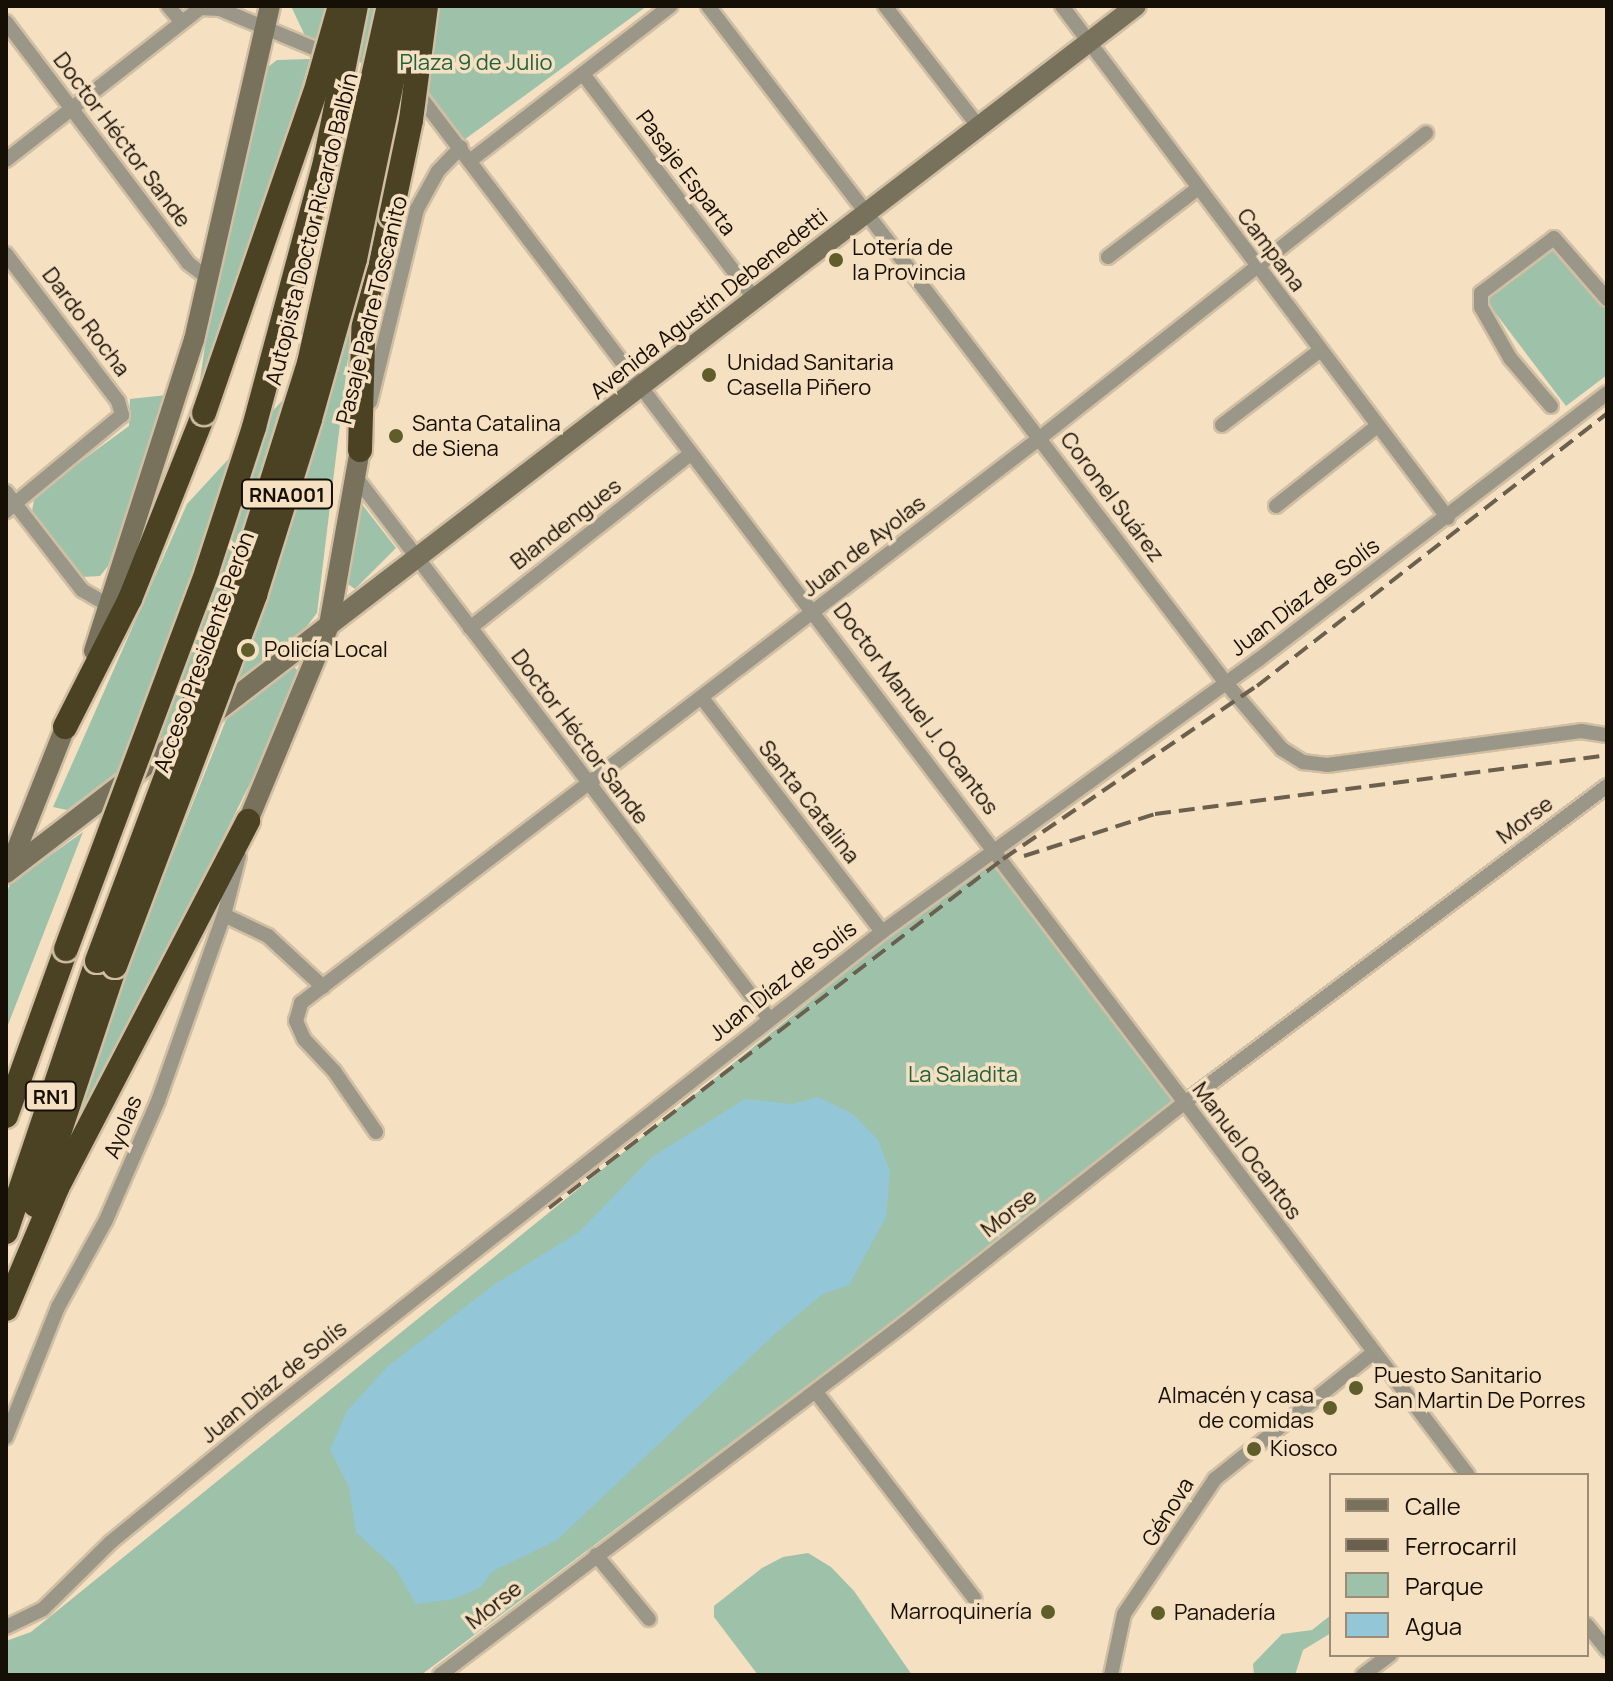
<!DOCTYPE html>
<meta charset="utf-8">
<style>
body{margin:0}
#map{position:relative;width:1613px;height:1681px;overflow:hidden;background:#f5e0c1;font-family:Manrope,sans-serif}
div>[style]{position:absolute}
.green>*{inset:0;background:#9dc1a9}
.water>*{inset:0;background:#93c7d7}
.roads{filter:drop-shadow(2px 0 #d1bfa3) drop-shadow(-2px 0 #d1bfa3) drop-shadow(0 2px #d1bfa3) drop-shadow(0 -2px #d1bfa3)}
.street>*{height:14px;margin:-7px;padding:0 7px;transform-origin:7px;border-radius:7px;background:#9b9788}
.secondary>*{height:20px;margin:-10px;padding:0 10px;transform-origin:10px;border-radius:10px;background:#78725d}
.highway>*{height:24px;margin:-12px;padding:0 12px;transform-origin:12px;border-radius:12px;background:#4b4224}
.rail>*{height:4px;margin-top:-2px;transform-origin:0;background:repeating-linear-gradient(90deg,#6b5f4d 0 16px,transparent 0 24px)}
.bridges{filter:drop-shadow(2px 0 #d1bfa3) drop-shadow(-2px 0 #d1bfa3) drop-shadow(0 2px #d1bfa3) drop-shadow(0 -2px #d1bfa3)}
.highway-bridge>*{height:24px;margin:-12px;padding:0 12px;transform-origin:12px;border-radius:12px;background:#4b4224}
.dots>*{width:22px;height:22px;translate:-50% -50%;box-sizing:border-box;border:4px solid #f5e0c1;border-radius:50%}
span{translate:-50% -50%;white-space:nowrap;text-align:center;line-height:1.15;-webkit-text-stroke:7px #f5e0c1;paint-order:stroke}
.shield-label span{padding:2px 6px;background:#f5e0c1;border:2px solid;border-radius:6px;-webkit-text-stroke-width:0}
.shield-label{font-size:20px;color:#160f05;font-weight:700}
.park-label{font-size:22px;color:#21623e}
.street-label{font-size:22px;color:#160f05}
.poi-label{font-size:22px;color:#160f05}
.left{translate:0 -50%;text-align:left}
.right{translate:-100% -50%;text-align:right}
.frame{position:absolute;inset:0;border:8px solid #160f05;pointer-events:none}
.legend{position:absolute;left:1329px;top:1473px;width:260px;height:184px;box-sizing:border-box;background:#f5e0c1;border:2px solid #9c8c76;margin:0;padding:10px 14px;list-style:none;font-size:24px;color:#160f05}
.legend li{display:flex;align-items:center;gap:16px;height:40px}
.legend b{width:40px;border:2px solid #9c8c76}
</style>
<div id="map">
<div class="green">
<i style="clip-path:polygon(291px 6px,647px 6px,464px 140px,428px 91px,307px 40px)"></i>
<i style="clip-path:polygon(310px 59px,296px 106px,198px 393px,213px 292px,264px 70px,277px 60px)"></i>
<i style="clip-path:polygon(1557px 245px,1607px 310px,1607px 375px,1566px 406px,1484px 298px)"></i>
<i style="clip-path:polygon(352px 325px,317px 613px,304px 630px,67px 810px,53px 807px,187px 504px)"></i>
<i style="clip-path:polygon(167px 395px,108px 566px,100px 576px,82px 577px,32px 511px,35px 495px,129px 426px,130px 399px)"></i>
<i style="clip-path:polygon(361px 503px,396px 548px,355px 589px,348px 584px)"></i>
<i style="clip-path:polygon(293px 666px,298px 671px,275px 733px,61px 1164px,116px 996px,228px 715px)"></i>
<i style="clip-path:polygon(83px 832px,6px 1030px,6px 896px,10px 884px)"></i>
<i style="clip-path:polygon(997px 850px,1183px 1104px,421px 1675px,6px 1675px,6px 1641px,31px 1632px)"></i>
<i style="clip-path:polygon(808px 1553px,831px 1567px,854px 1591px,912px 1675px,758px 1675px,714px 1617px,714px 1606px,762px 1568px,783px 1557px)"></i>
<i style="clip-path:polygon(1331px 1615px,1331px 1633px,1303px 1650px,1295px 1675px,1254px 1675px,1253px 1664px,1282px 1634px,1312px 1630px)"></i>
</div>
<div class="water">
<i style="clip-path:polygon(818px 1097px,853px 1114px,878px 1140px,890px 1171px,886px 1217px,849px 1285px,823px 1294px,778px 1331px,557px 1540px,491px 1572px,481px 1587px,454px 1599px,416px 1604px,395px 1568px,356px 1532px,349px 1487px,330px 1450px,347px 1411px,387px 1367px,495px 1284px,579px 1232px,652px 1157px,745px 1099px,792px 1104px)"></i>
</div>
<div class="roads">
<div class="street">
<i style="left:168px;top:6px;width:18px;rotate:49deg"></i>
<i style="left:708px;top:6px;width:852px;rotate:52.58deg"></i>
<i style="left:1226px;top:683px;width:87px;rotate:49.7deg"></i>
<i style="left:1282px;top:749px;width:25px;rotate:32deg"></i>
<i style="left:1303px;top:762px;width:24px;rotate:7deg"></i>
<i style="left:1327px;top:765px;width:256px;rotate:-7.6deg"></i>
<i style="left:1581px;top:731px;width:26px;rotate:9deg"></i>
<i style="left:885px;top:6px;width:153px;rotate:52.2deg"></i>
<i style="left:1062px;top:6px;width:641px;rotate:52.99deg"></i>
<i style="left:200px;top:8px;width:20px;rotate:3deg"></i>
<i style="left:220px;top:9px;width:106px;rotate:22.7deg"></i>
<i style="left:6px;top:22px;width:302px;rotate:52.9deg"></i>
<i style="left:188px;top:263px;width:26px;rotate:37deg"></i>
<i style="left:583px;top:74px;width:282px;rotate:52.6deg"></i>
<i style="left:422px;top:99px;width:1728px;rotate:52.76deg"></i>
<i style="left:6px;top:160px;width:250px;rotate:-38deg"></i>
<i style="left:471px;top:160px;width:252px;rotate:-37.7deg"></i>
<i style="left:6px;top:254px;width:185px;rotate:52.7deg"></i>
<i style="left:118px;top:401px;width:15px;rotate:74deg"></i>
<i style="left:122px;top:415px;width:151px;rotate:140.4deg"></i>
<i style="left:1108px;top:257px;width:112px;rotate:-37.4deg"></i>
<i style="left:370px;top:402px;width:199px;rotate:-76.3deg"></i>
<i style="left:417px;top:209px;width:43px;rotate:-61.1deg"></i>
<i style="left:438px;top:171px;width:33px;rotate:-46deg"></i>
<i style="left:1551px;top:406px;width:63px;rotate:-130.5deg"></i>
<i style="left:1510px;top:358px;width:59px;rotate:-119.6deg"></i>
<i style="left:1481px;top:307px;width:14px;rotate:-90deg"></i>
<i style="left:1481px;top:293px;width:91px;rotate:-37deg"></i>
<i style="left:1554px;top:238px;width:81px;rotate:49deg"></i>
<i style="left:1222px;top:425px;width:122px;rotate:-37.3deg"></i>
<i style="left:358px;top:480px;width:678px;rotate:52.67deg"></i>
<i style="left:6px;top:492px;width:124px;rotate:52.2deg"></i>
<i style="left:82px;top:590px;width:32px;rotate:30deg"></i>
<i style="left:1276px;top:506px;width:127px;rotate:-38.3deg"></i>
<i style="left:470px;top:628px;width:280px;rotate:-38.3deg"></i>
<i style="left:702px;top:698px;width:295px;rotate:52.4deg"></i>
<i style="left:224px;top:915px;width:49px;rotate:25.5deg"></i>
<i style="left:268px;top:936px;width:75px;rotate:42.8deg"></i>
<i style="left:376px;top:1132px;width:74px;rotate:-124.5deg"></i>
<i style="left:334px;top:1071px;width:44px;rotate:-133.2deg"></i>
<i style="left:304px;top:1039px;width:20px;rotate:-114deg"></i>
<i style="left:296px;top:1021px;width:19px;rotate:-74deg"></i>
<i style="left:301px;top:1003px;width:930px;rotate:-37.4deg"></i>
<i style="left:1040px;top:438px;width:492px;rotate:-38.3deg"></i>
<i style="left:816px;top:1392px;width:260px;rotate:52.5deg"></i>
<i style="left:6px;top:1437px;width:140px;rotate:-68.2deg"></i>
<i style="left:58px;top:1307px;width:99px;rotate:-61.1deg"></i>
<i style="left:106px;top:1220px;width:130px;rotate:-66.4deg"></i>
<i style="left:158px;top:1101px;width:197px;rotate:-70.5deg"></i>
<i style="left:224px;top:915px;width:61px;rotate:-75.7deg"></i>
<i style="left:596px;top:1555px;width:83px;rotate:50.4deg"></i>
<i style="left:1587px;top:1625px;width:32px;rotate:51deg"></i>
<i style="left:6px;top:1627px;width:41px;rotate:-25.9deg"></i>
<i style="left:43px;top:1609px;width:95px;rotate:-44.6deg"></i>
<i style="left:111px;top:1542px;width:193px;rotate:-39.3deg"></i>
<i style="left:260px;top:1420px;width:791px;rotate:-38.12deg"></i>
<i style="left:882px;top:932px;width:464px;rotate:-35.9deg"></i>
<i style="left:1258px;top:660px;width:439px;rotate:-37.4deg"></i>
<i style="left:440px;top:1675px;width:582px;rotate:-37.11deg"></i>
<i style="left:904px;top:1324px;width:355px;rotate:-38.3deg"></i>
<i style="left:1183px;top:1104px;width:530px;rotate:-36.87deg"></i>
<i style="left:1111px;top:1675px;width:62px;rotate:-78deg"></i>
<i style="left:1124px;top:1614px;width:163px;rotate:-56deg"></i>
<i style="left:1215px;top:1479px;width:202px;rotate:-38.6deg"></i>
<i style="left:1363px;top:1675px;width:34px;rotate:-37deg"></i>
</div>
<div class="secondary">
<i style="left:94px;top:651px;width:327px;rotate:-72.2deg"></i>
<i style="left:194px;top:340px;width:343px;rotate:-77.2deg"></i>
<i style="left:248px;top:821px;width:212px;rotate:-67.5deg"></i>
<i style="left:329px;top:625px;width:178px;rotate:-80deg"></i>
<i style="left:8px;top:871px;width:168px;rotate:-68.3deg"></i>
<i style="left:6px;top:873px;width:1424px;rotate:-37.5deg"></i>
</div>
<div class="highway">
<i style="left:360px;top:450px;width:141px;rotate:-88.4deg"></i>
<i style="left:364px;top:309px;width:97px;rotate:-73.8deg"></i>
<i style="left:65px;top:727px;width:144px;rotate:-63.1deg"></i>
<i style="left:130px;top:599px;width:200px;rotate:-68.3deg"></i>
<i style="left:6px;top:1116px;width:177px;rotate:-70.2deg"></i>
<i style="left:35px;top:1205px;width:252px;rotate:-71.5deg"></i>
<i style="left:6px;top:1232px;width:286px;rotate:-71.4deg"></i>
<i style="left:6px;top:1309px;width:131px;rotate:-67.1deg"></i>
<i style="left:57px;top:1188px;width:414px;rotate:-62.5deg"></i>
</div>
</div>
<div class="rail">
<i style="left:1024px;top:856px;width:138px;rotate:-17.8deg"></i>
<i style="left:1155px;top:814px;width:456px;rotate:-7.4deg"></i>
<i style="left:549px;top:1208px;width:573px;rotate:-37.55deg"></i>
<i style="left:1003px;top:859px;width:307px;rotate:-34.3deg"></i>
<i style="left:1257px;top:686px;width:443px;rotate:-37.9deg"></i>
</div>
<div class="bridges">
<div class="highway-bridge">
<i style="left:391px;top:216px;width:98px;rotate:-78.2deg"></i>
<i style="left:411px;top:120px;width:115px;rotate:-82.5deg"></i>
<i style="left:204px;top:413px;width:349px;rotate:-70.9deg"></i>
<i style="left:318px;top:83px;width:80px;rotate:-74.1deg"></i>
<i style="left:66px;top:949px;width:403px;rotate:-69.5deg"></i>
<i style="left:207px;top:571px;width:151px;rotate:-71.9deg"></i>
<i style="left:254px;top:427px;width:274px;rotate:-75deg"></i>
<i style="left:325px;top:162px;width:159px;rotate:-78.8deg"></i>
<i style="left:97px;top:961px;width:425px;rotate:-69.5deg"></i>
<i style="left:246px;top:563px;width:210px;rotate:-72.5deg"></i>
<i style="left:309px;top:363px;width:366px;rotate:-77.4deg"></i>
<i style="left:115px;top:966px;width:397px;rotate:-69.3deg"></i>
<i style="left:255px;top:595px;width:184px;rotate:-72.6deg"></i>
<i style="left:310px;top:419px;width:166px;rotate:-74.3deg"></i>
<i style="left:355px;top:259px;width:258px;rotate:-78.2deg"></i>
</div>
</div>
<div class="dots">
<i style="left:836px;top:260px;background:#5f5e2b"></i>
<i style="left:709px;top:375px;background:#5f5e2b"></i>
<i style="left:396px;top:436px;background:#5f5e2b"></i>
<i style="left:248px;top:650px;background:#5f5e2b"></i>
<i style="left:1356px;top:1388px;background:#5f5e2b"></i>
<i style="left:1330px;top:1408px;background:#5f5e2b"></i>
<i style="left:1254px;top:1449px;background:#5f5e2b"></i>
<i style="left:1048px;top:1612px;background:#5f5e2b"></i>
<i style="left:1158px;top:1613px;background:#5f5e2b"></i>
</div>
<div class="shield-label">
<span style="left:287px;top:494px">RNA001</span>
<span style="left:51px;top:1096px">RN1</span>
</div>
<div class="park-label">
<span style="left:476px;top:63px">Plaza 9 de Julio</span>
<span style="left:963px;top:1075px">La Saladita</span>
</div>
<div class="street-label">
<span style="left:122px;top:140px;rotate:53deg">Doctor Héctor Sande</span>
<span style="left:686px;top:173px;rotate:53deg">Pasaje Esparta</span>
<span style="left:312px;top:229px;rotate:-76deg">Autopista Doctor Ricardo Balbín</span>
<span style="left:1271px;top:250px;rotate:53deg">Campana</span>
<span style="left:709px;top:304px;rotate:-38deg">Avenida Agustín Debenedetti</span>
<span style="left:372px;top:310px;rotate:-76deg">Pasaje Padre Toscanito</span>
<span style="left:86px;top:322px;rotate:53deg">Dardo Rocha</span>
<span style="left:1112px;top:497px;rotate:53deg">Coronel Suárez</span>
<span style="left:566px;top:524px;rotate:-38deg">Blandengues</span>
<span style="left:864px;top:546px;rotate:-38deg">Juan de Ayolas</span>
<span style="left:1305px;top:597px;rotate:-37deg">Juan Díaz de Solís</span>
<span style="left:204px;top:652px;rotate:-70deg">Acceso Presidente Perón</span>
<span style="left:916px;top:709px;rotate:53deg">Doctor Manuel J. Ocantos</span>
<span style="left:580px;top:737px;rotate:53deg">Doctor Héctor Sande</span>
<span style="left:809px;top:802px;rotate:52deg">Santa Catalina</span>
<span style="left:1525px;top:820px;rotate:-37deg">Morse</span>
<span style="left:783px;top:981px;rotate:-38deg">Juan Díaz de Solís</span>
<span style="left:123px;top:1127px;rotate:-68deg">Ayolas</span>
<span style="left:1247px;top:1151px;rotate:53deg">Manuel Ocantos</span>
<span style="left:1009px;top:1213px;rotate:-38deg">Morse</span>
<span style="left:274px;top:1382px;rotate:-39deg">Juan Díaz de Solís</span>
<span style="left:1168px;top:1512px;rotate:-58deg">Génova</span>
<span style="left:494px;top:1605px;rotate:-38deg">Morse</span>
</div>
<div class="poi-label">
<span class="left" style="left:852px;top:260px">Lotería de<br>la Provincia</span>
<span class="left" style="left:727px;top:375px">Unidad Sanitaria<br>Casella Piñero</span>
<span class="left" style="left:412px;top:436px">Santa Catalina<br>de Siena</span>
<span class="left" style="left:264px;top:650px">Policía Local</span>
<span class="left" style="left:1374px;top:1388px">Puesto Sanitario<br>San Martin De Porres</span>
<span class="right" style="left:1314px;top:1408px">Almacén y casa<br>de comidas</span>
<span class="left" style="left:1270px;top:1449px">Kiosco</span>
<span class="right" style="left:1032px;top:1612px">Marroquinería</span>
<span class="left" style="left:1174px;top:1613px">Panadería</span>
</div>
<div class="frame"></div>
<ul class="legend">
<li><b style="height:10px;background:#78725d"></b>Calle</li>
<li><b style="height:10px;background:#6b5f4d"></b>Ferrocarril</li>
<li><b style="height:22px;background:#9dc1a9"></b>Parque</li>
<li><b style="height:22px;background:#93c7d7"></b>Agua</li>
</ul>
</div>
